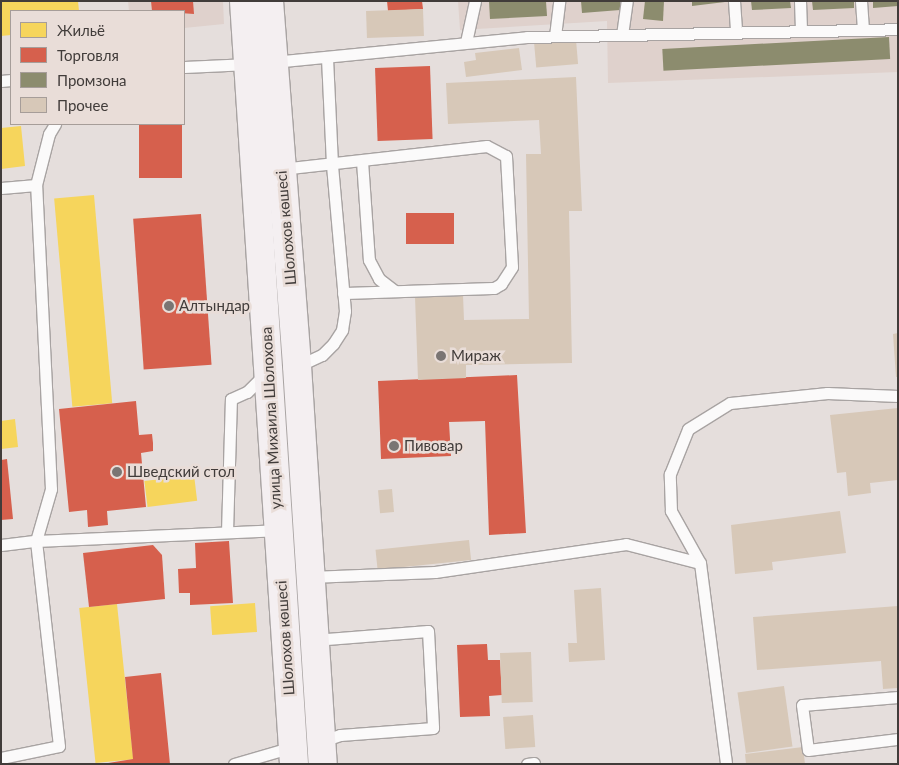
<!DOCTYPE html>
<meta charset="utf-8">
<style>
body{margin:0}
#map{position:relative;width:899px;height:765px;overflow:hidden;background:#e5dedc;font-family:Lato,sans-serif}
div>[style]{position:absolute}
.built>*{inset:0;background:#dfd1cc}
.homes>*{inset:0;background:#f6d55c;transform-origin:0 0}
.shops>*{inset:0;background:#d6604d;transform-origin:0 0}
.industry>*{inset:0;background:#8c8c6e;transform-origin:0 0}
.building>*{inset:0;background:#d7c8b8;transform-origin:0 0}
.roads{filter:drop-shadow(1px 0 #a8a3a2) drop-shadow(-1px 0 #a8a3a2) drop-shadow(0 1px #a8a3a2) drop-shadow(0 -1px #a8a3a2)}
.service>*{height:11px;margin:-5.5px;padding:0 5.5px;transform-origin:5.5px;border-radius:5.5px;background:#fbfafa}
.trunk>*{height:28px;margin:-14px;padding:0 14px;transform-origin:14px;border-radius:14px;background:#f4eff1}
.dots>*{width:14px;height:14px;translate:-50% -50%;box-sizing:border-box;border:2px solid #e9ddd8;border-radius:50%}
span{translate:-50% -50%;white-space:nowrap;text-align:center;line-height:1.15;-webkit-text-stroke:5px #e9ddd8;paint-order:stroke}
.street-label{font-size:15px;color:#413c3a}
.poi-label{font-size:15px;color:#413c3a}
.left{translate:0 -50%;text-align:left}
.frame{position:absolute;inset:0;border:2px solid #413c3a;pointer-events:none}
.legend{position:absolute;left:10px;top:10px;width:175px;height:115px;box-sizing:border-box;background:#e9ddd8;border:1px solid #a69d99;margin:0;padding:6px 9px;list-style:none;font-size:15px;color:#413c3a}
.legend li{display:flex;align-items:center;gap:10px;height:25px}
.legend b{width:25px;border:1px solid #a69d99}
</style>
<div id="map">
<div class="built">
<i style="clip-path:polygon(128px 1px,223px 1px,224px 24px,184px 28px,184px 11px,129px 11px)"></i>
<i style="clip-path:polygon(458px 1px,898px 1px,898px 72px,608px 83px,607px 21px,460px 30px)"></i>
</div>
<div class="homes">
<i style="clip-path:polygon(1px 1px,78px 1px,79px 11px,11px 11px,11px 35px,1px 36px)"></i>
<i style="clip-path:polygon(21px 126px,25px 166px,1px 169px,1px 128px)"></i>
<i style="left:94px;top:195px;width:209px;height:40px;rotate:85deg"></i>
<i style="clip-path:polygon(15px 419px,18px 447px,1px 449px,1px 421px)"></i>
<i style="left:194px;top:475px;width:26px;height:50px;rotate:83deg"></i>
<i style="left:255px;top:603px;width:29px;height:45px;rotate:86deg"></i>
<i style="left:117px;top:604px;width:156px;height:38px;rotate:84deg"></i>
</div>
<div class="shops">
<i style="clip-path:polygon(151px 1px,193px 1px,194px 14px,152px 11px)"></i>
<i style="clip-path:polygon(387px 1px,422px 1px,423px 9px,388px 11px)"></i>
<i style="left:430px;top:66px;width:73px;height:55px;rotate:88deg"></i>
<i style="left:139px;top:124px;width:43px;height:54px"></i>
<i style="left:406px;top:213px;width:48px;height:31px"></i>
<i style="left:201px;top:214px;width:151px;height:68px;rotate:86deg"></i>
<i style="clip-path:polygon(517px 375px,526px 533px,489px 535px,485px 421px,449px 422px,451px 456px,381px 459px,378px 381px)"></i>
<i style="clip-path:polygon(136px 401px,139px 435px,152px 434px,153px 443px,153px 451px,141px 453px,146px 507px,107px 511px,108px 525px,88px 527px,87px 510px,69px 512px,59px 409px)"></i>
<i style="clip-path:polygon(7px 459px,13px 519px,1px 520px,1px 460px)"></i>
<i style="clip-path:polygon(229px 541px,233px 603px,190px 605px,190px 593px,179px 593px,178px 569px,196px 568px,195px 543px)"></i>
<i style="clip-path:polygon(153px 545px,162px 555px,165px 599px,89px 607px,83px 553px)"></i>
<i style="clip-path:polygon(487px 644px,488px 660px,500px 660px,502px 695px,489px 696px,490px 716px,460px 717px,457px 645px)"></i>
<i style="clip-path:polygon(161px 673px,170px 764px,102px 764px,133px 759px,125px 677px)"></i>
</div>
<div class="industry">
<i style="clip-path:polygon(489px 1px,546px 1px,547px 16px,490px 19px)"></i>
<i style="clip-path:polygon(581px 1px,620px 1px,620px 10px,582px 13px)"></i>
<i style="clip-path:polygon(645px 1px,664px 1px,663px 21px,643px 19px)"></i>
<i style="clip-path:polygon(692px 1px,725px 1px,725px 2px,692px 6px)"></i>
<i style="clip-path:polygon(751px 1px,790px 1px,791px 8px,752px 10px)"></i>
<i style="clip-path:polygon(812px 1px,854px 1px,854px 8px,813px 10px)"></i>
<i style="clip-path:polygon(873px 1px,898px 1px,898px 6px,873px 8px)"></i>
<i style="left:889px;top:37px;width:22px;height:227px;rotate:87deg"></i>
</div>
<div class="building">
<i style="left:423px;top:9px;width:27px;height:57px;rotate:88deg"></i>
<i style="left:576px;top:40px;width:24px;height:42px;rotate:85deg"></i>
<i style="clip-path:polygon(519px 48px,522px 70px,466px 77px,464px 62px,476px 60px,475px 53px)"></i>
<i style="clip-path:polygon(576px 77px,582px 211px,569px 211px,572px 363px,466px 365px,466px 378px,418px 380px,415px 297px,463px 295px,464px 320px,529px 319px,526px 154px,541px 154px,539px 120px,448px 124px,446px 83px)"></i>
<i style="clip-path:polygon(898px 333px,898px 377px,896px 377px,893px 334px)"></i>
<i style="clip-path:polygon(898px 408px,898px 480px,870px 483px,871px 493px,848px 496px,846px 472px,837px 473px,830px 415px)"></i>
<i style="left:392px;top:489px;width:23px;height:14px;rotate:85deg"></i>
<i style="clip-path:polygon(840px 511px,846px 553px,772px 562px,773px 570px,735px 574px,731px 525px)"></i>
<i style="left:469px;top:540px;width:20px;height:94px;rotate:84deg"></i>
<i style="clip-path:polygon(601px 588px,605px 660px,569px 662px,568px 643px,577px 643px,574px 590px)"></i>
<i style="clip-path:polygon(898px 606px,898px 688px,883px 689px,881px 661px,757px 670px,753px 617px)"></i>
<i style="left:531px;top:652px;width:50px;height:31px;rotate:88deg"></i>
<i style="left:784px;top:686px;width:61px;height:47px;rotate:82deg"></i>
<i style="left:533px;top:715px;width:32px;height:30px;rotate:86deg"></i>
<i style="clip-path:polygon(803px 747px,805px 764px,746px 764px,745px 754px)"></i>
</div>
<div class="roads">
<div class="service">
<i style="left:734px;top:1px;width:32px;rotate:86deg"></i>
<i style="left:800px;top:1px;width:30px;rotate:88deg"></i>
<i style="left:861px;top:1px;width:29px;rotate:86deg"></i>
<i style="left:622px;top:35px;width:34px;rotate:-82deg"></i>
<i style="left:555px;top:36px;width:35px;rotate:-83deg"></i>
<i style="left:466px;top:42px;width:42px;rotate:-77.6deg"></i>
<i style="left:273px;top:62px;width:255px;rotate:-5.6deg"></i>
<i style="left:527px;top:37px;width:371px;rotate:-1.2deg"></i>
<i style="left:184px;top:67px;width:65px;rotate:-2.6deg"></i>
<i style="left:1px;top:81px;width:10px;rotate:-6deg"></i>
<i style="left:362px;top:161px;width:99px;rotate:86deg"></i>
<i style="left:369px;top:260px;width:21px;rotate:62deg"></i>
<i style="left:379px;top:279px;width:20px;rotate:37deg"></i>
<i style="left:281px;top:169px;width:207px;rotate:-6.4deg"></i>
<i style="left:487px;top:146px;width:21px;rotate:28deg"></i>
<i style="left:506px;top:156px;width:111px;rotate:86.9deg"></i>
<i style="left:512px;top:267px;width:20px;rotate:123deg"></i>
<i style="left:501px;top:284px;width:8px;rotate:150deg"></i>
<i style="left:494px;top:288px;width:151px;rotate:178.1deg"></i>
<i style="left:1px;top:188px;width:35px;rotate:-5deg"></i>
<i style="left:298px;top:366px;width:26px;rotate:-25deg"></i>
<i style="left:322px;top:355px;width:16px;rotate:-45deg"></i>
<i style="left:333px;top:344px;width:17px;rotate:-57deg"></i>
<i style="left:342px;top:330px;width:19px;rotate:-81deg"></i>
<i style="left:345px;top:311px;width:148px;rotate:-95.1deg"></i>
<i style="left:332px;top:164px;width:107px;rotate:-92.7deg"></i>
<i style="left:227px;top:532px;width:133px;rotate:-88.3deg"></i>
<i style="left:231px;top:399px;width:17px;rotate:-24deg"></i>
<i style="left:247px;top:392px;width:27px;rotate:-45deg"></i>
<i style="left:1px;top:545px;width:35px;rotate:-7deg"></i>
<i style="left:36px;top:541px;width:54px;rotate:-73.9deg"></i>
<i style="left:51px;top:489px;width:304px;rotate:-92.8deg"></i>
<i style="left:36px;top:185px;width:53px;rotate:-75.7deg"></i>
<i style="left:49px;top:134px;width:12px;rotate:-59deg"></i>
<i style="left:700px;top:563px;width:60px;rotate:-119.1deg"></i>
<i style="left:671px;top:511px;width:37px;rotate:-92deg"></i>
<i style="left:670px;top:474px;width:48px;rotate:-68.2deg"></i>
<i style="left:688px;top:429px;width:49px;rotate:-31.8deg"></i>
<i style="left:730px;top:403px;width:98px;rotate:-5.9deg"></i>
<i style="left:827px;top:393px;width:71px;rotate:2.4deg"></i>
<i style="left:310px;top:577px;width:125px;rotate:-2.3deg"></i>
<i style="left:435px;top:572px;width:193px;rotate:-8.3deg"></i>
<i style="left:626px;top:544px;width:76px;rotate:14.4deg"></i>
<i style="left:700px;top:563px;width:203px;rotate:82.6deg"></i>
<i style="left:314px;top:640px;width:114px;rotate:-4.5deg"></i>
<i style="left:428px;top:631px;width:97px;rotate:87deg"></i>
<i style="left:433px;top:728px;width:93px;rotate:175.7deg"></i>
<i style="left:340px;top:735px;width:21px;rotate:161deg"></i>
<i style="left:898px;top:697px;width:96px;rotate:175.2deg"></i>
<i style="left:802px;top:705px;width:45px;rotate:82.4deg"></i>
<i style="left:808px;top:750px;width:91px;rotate:-7deg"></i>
<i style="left:1px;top:758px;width:59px;rotate:-11.7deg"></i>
<i style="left:59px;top:746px;width:206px;rotate:-96.4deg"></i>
<i style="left:36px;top:541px;width:245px;rotate:-2.6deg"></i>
<i style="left:234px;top:764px;width:60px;rotate:-16.3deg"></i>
<i style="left:527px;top:764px;width:7px;rotate:-8deg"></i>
</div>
<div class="trunk">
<i style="left:244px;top:1px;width:765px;rotate:86.25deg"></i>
<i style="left:269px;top:1px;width:366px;rotate:85.6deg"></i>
<i style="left:297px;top:366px;width:399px;rotate:86.3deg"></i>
</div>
</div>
<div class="dots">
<i style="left:169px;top:306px;background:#7a7573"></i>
<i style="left:441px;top:356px;background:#7a7573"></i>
<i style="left:394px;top:446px;background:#7a7573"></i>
<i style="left:117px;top:472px;background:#7a7573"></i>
</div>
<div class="street-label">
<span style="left:286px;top:228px;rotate:-95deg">Шолохов көшесі</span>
<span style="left:271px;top:418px;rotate:-93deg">улица Михаила Шолохова</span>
<span style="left:285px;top:638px;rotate:-94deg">Шолохов көшесі</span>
</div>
<div class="poi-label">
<span class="left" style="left:179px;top:306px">Алтындар</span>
<span class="left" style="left:451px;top:356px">Мираж</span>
<span class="left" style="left:404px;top:446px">Пивовар</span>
<span class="left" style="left:127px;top:472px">Шведский стол</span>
</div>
<div class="frame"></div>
<ul class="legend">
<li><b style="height:14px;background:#f6d55c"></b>Жильё</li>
<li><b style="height:14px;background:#d6604d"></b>Торговля</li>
<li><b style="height:14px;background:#8c8c6e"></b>Промзона</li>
<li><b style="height:14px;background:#d7c8b8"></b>Прочее</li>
</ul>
</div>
